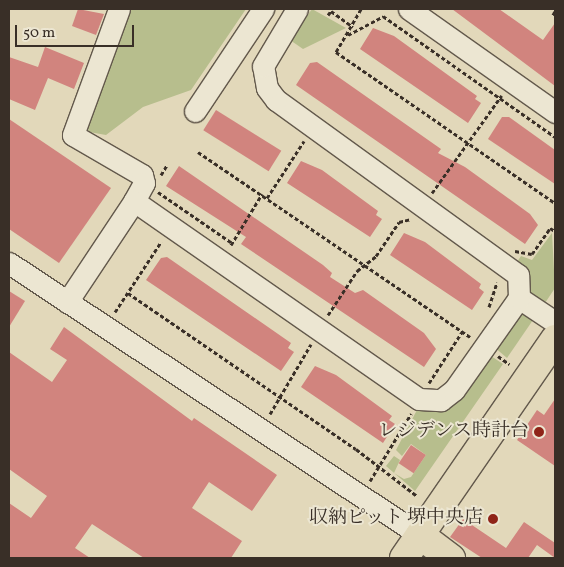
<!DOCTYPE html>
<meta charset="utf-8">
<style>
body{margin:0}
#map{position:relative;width:564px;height:567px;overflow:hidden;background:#e2d8ba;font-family:Vollkorn,"Noto Serif JP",serif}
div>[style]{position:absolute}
.green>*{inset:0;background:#b7be8d}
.building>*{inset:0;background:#d1847e;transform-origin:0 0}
.path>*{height:3px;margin-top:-1.5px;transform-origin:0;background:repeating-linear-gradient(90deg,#392f27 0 4px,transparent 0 6.5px)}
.roads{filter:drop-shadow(1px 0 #63594c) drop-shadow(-1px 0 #63594c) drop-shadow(0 1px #63594c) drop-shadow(0 -1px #63594c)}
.minor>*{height:21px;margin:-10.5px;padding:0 10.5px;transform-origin:10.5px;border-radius:10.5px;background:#ece6d2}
.major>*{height:28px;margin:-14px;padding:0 14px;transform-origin:14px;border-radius:14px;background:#e2d8ba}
.dots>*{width:14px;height:14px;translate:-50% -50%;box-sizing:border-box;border:2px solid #ece6d2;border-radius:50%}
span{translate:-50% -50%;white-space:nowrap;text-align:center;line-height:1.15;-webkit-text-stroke:4px #ece6d2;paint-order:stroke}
.poi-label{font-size:19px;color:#392f27}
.right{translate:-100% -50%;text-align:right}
.frame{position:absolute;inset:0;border:10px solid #392f27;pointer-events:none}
.scale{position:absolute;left:15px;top:25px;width:119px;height:22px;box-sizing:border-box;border:2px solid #392f27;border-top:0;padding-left:6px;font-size:15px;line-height:18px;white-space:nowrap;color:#392f27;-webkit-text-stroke:4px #ece6d2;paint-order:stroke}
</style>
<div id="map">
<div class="green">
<i style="clip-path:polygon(128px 9px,246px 9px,191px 90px,143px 107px,106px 135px,89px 132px,87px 125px)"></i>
<i style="clip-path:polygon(312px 9px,346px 28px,303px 49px,290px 40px)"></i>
<i style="clip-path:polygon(552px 233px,555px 288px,543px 306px,529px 291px,517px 262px,521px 256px,532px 260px)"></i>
<i style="clip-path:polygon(522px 311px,535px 317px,507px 358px,493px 346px)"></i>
<i style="clip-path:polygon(488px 354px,503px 364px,415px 491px,386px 466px,394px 456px,400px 460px,394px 473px,404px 479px,411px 477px,426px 455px,411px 444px,402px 456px,396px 450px,418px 408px)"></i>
</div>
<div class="building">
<i style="clip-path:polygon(78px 9px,104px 14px,96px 35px,72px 26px)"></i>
<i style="clip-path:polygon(452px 9px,499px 9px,543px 40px,555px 23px,555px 86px)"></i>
<i style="clip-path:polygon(373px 28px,394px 36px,477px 96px,475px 99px,481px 103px,468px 123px,360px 49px)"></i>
<i style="clip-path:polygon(45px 47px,84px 63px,74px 89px,48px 78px,35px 110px,9px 99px,9px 57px,38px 67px)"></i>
<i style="clip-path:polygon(317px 62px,441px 149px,438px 153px,465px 167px,530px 214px,538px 225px,525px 244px,296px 85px,310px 63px)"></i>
<i style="left:216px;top:110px;width:77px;height:24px;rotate:32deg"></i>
<i style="clip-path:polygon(502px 117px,509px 117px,555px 150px,555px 184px,488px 139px)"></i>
<i style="clip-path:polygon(9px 119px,111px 188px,59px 263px,9px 229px)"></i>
<i style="clip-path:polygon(301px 161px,322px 170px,378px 211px,376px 215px,382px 219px,370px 237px,287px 183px)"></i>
<i style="clip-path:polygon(179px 166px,323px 265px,332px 273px,330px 277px,355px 293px,363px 290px,424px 333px,436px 349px,424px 367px,241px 244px,246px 237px,166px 186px)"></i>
<i style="clip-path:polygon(404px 233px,425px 242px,481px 284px,479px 288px,484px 292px,472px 310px,390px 255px)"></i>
<i style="clip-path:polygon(167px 257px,291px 343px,288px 348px,294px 352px,281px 371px,146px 280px,161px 258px)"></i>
<i style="clip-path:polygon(9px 291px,25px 301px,9px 327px)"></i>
<i style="clip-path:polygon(64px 327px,192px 421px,194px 418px,277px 475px,252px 511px,209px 482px,192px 508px,242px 541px,231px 558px,144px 558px,92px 524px,75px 548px,90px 558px,9px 558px,9px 503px,31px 518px,47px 496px,9px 469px,9px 352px,52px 382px,67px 360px,50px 349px)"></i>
<i style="clip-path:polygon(315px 366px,336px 375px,392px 416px,389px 420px,395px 424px,383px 443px,301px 387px)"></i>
<i style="clip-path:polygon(555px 399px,555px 466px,517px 440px,537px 410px,544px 415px)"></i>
<i style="left:411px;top:445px;width:18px;height:22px;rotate:34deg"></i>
<i style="clip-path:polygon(463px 519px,506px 548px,524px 522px,555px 543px,555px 558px,537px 545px,528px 558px,482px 558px,450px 537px)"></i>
</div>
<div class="path">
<i style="left:361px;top:9px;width:50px;rotate:120.2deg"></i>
<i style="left:336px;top:52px;width:266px;rotate:34.6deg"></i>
<i style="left:328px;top:15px;width:5px;rotate:-53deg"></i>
<i style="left:331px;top:11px;width:27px;rotate:36deg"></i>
<i style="left:553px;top:15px;width:4px;rotate:-63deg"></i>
<i style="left:348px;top:35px;width:40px;rotate:-28deg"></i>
<i style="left:383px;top:16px;width:210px;rotate:35.1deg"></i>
<i style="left:198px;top:152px;width:329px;rotate:34.2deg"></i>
<i style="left:161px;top:175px;width:12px;rotate:-59deg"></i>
<i style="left:158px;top:192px;width:90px;rotate:34.6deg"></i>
<i style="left:432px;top:193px;width:120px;rotate:-54.5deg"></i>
<i style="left:267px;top:198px;width:68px;rotate:-57deg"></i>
<i style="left:231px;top:245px;width:60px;rotate:-58.7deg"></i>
<i style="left:515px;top:251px;width:17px;rotate:10deg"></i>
<i style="left:532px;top:254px;width:32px;rotate:-55deg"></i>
<i style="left:550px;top:228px;width:6px;rotate:31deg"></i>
<i style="left:128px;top:293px;width:276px;rotate:34.4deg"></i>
<i style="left:356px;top:449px;width:77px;rotate:37.6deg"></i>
<i style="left:489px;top:307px;width:26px;rotate:-72deg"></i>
<i style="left:115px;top:312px;width:84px;rotate:-56.7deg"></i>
<i style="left:328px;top:315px;width:53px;rotate:-56.6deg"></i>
<i style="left:357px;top:271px;width:24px;rotate:-38deg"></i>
<i style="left:376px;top:256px;width:41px;rotate:-55.9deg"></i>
<i style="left:399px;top:222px;width:12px;rotate:-14deg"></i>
<i style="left:498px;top:356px;width:14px;rotate:36deg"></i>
<i style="left:429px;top:383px;width:61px;rotate:-57.1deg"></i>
<i style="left:270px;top:414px;width:81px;rotate:-59.6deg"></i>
<i style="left:370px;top:481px;width:79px;rotate:-58.5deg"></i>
</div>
<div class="roads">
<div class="minor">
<i style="left:119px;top:9px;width:134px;rotate:110.1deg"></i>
<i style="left:73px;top:135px;width:80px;rotate:30.1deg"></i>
<i style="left:142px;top:175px;width:8px;rotate:76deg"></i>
<i style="left:144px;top:183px;width:21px;rotate:119deg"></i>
<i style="left:409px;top:9px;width:179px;rotate:35.2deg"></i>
<i style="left:195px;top:111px;width:123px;rotate:-56.3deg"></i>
<i style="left:9px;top:263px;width:493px;rotate:33.5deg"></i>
<i style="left:519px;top:298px;width:43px;rotate:33.7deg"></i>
<i style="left:67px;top:302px;width:121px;rotate:-56.4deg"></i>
<i style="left:134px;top:201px;width:347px;rotate:34.8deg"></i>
<i style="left:419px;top:399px;width:22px;rotate:3deg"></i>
<i style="left:441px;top:400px;width:16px;rotate:-38deg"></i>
<i style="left:454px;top:390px;width:113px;rotate:-54.8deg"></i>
<i style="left:519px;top:298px;width:23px;rotate:-92deg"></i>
<i style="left:518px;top:275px;width:299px;rotate:-144.1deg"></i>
<i style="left:276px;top:100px;width:15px;rotate:-127deg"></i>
<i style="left:267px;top:88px;width:22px;rotate:-100deg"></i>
<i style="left:263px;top:66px;width:66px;rotate:-59.2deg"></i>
</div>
<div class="major">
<i style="left:420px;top:535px;width:39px;rotate:37deg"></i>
<i style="left:404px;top:558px;width:266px;rotate:-55.4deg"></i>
</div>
</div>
<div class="dots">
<i style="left:539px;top:432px;background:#8f2418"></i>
<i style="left:493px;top:519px;background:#8f2418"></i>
</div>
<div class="poi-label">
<span class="right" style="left:529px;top:432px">レジデンス時計台</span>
<span class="right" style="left:483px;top:519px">収納ピット 堺中央店</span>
</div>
<div class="frame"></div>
<div class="scale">50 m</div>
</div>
